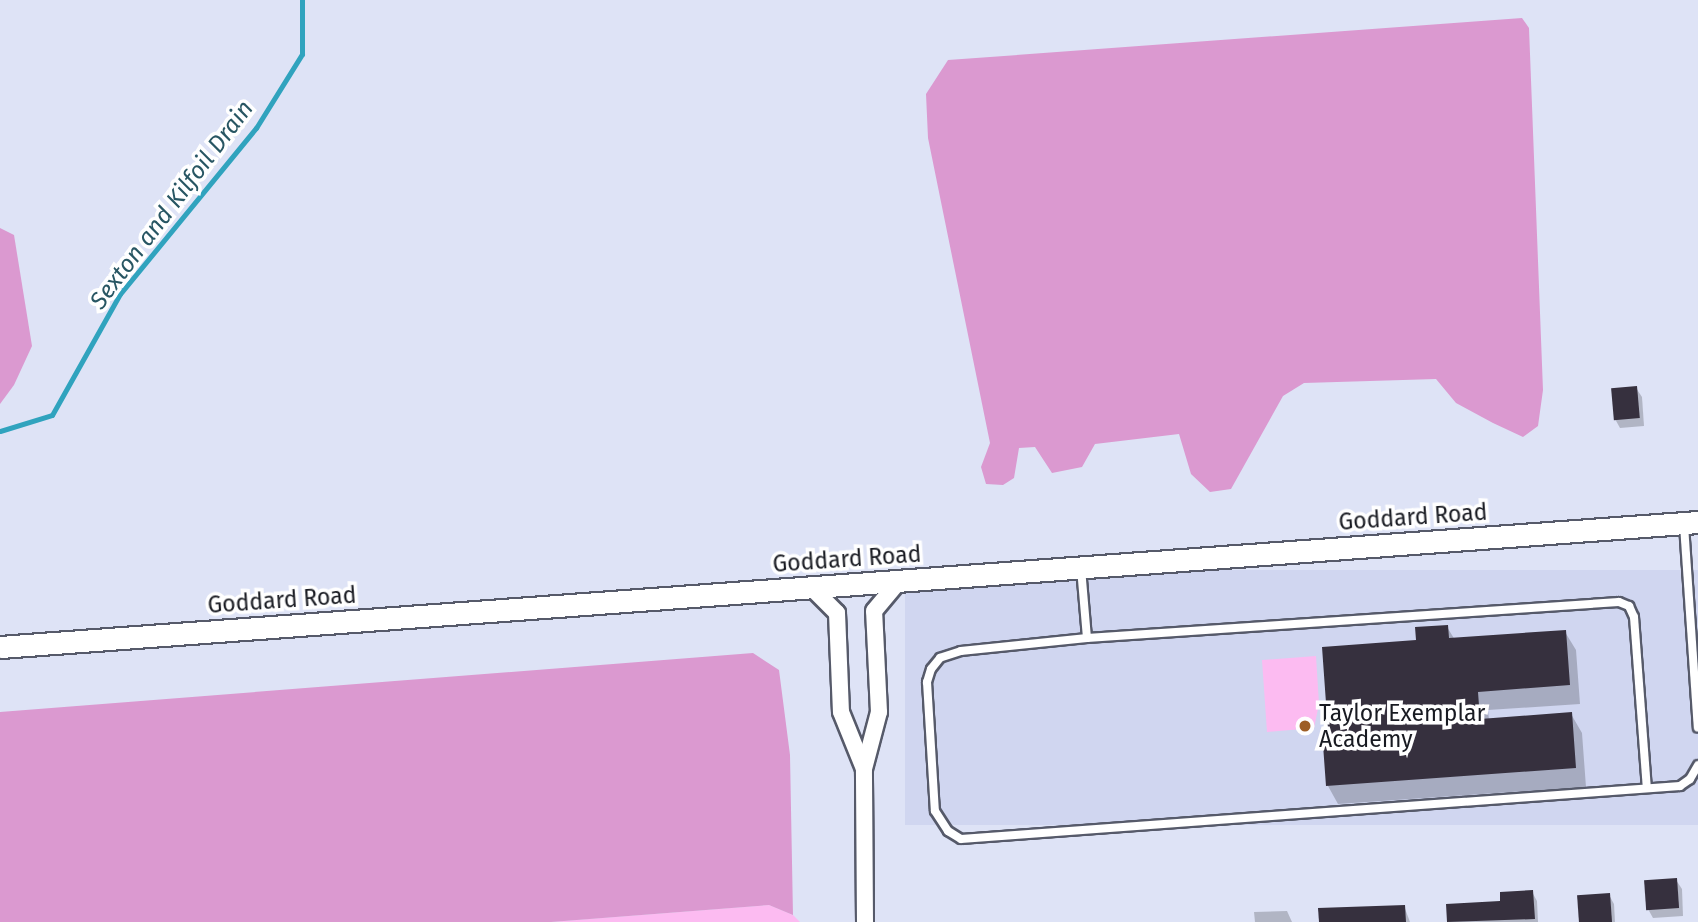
<!DOCTYPE html>
<style>
body{margin:0}
#map{position:relative;width:1698px;height:922px;overflow:hidden;background:#dee3f6;font-family:"Fira Sans",sans-serif}
div>[style]{position:absolute}
.built>*{inset:0;background:#d0d6f0;transform-origin:0 0}
.green>*{inset:0;background:#fcbbf1}
.forest>*{inset:0;background:#db99d0}
.shadow>*{inset:0;background:#0003}
.stream>*{height:5px;margin:-2.5px;padding:0 2.5px;transform-origin:2.5px;border-radius:2.5px;background:#30a3be}
.building>*{inset:0;background:#36303e;transform-origin:0 0}
.roads{filter:drop-shadow(2px 0 #565a6a) drop-shadow(-2px 0 #565a6a) drop-shadow(0 2px #565a6a) drop-shadow(0 -2px #565a6a)}
.lane>*{height:8px;margin:-4px;padding:0 4px;transform-origin:4px;border-radius:4px;background:#fff}
.street>*{height:16px;margin:-8px;padding:0 8px;transform-origin:8px;border-radius:8px;background:#fff}
.secondary>*{height:21px;margin:-10.5px;padding:0 10.5px;transform-origin:10.5px;border-radius:10.5px;background:#fff}
.dots>*{width:19px;height:19px;translate:-50% -50%;box-sizing:border-box;border:4px solid #fff;border-radius:50%}
span{translate:-50% -50%;white-space:nowrap;text-align:center;line-height:1.15;-webkit-text-stroke:7px #fff;paint-order:stroke}
.street-label{font-size:23px;color:#181a21}
.poi-label{font-size:23px;color:#181a21}
.left{translate:0 -50%;text-align:left}
.water-label{font-size:24px;color:#285663;font-style:italic}
</style>
<div id="map">
<div class="built">
<i style="left:1698px;top:570px;width:255px;height:793px;rotate:90deg"></i>
</div>
<div class="green">
<i style="clip-path:polygon(1316px 656px,1319px 704px,1314px 728px,1267px 732px,1262px 660px)"></i>
<i style="clip-path:polygon(769px 905px,793px 915px,800px 922px,551px 922px)"></i>
</div>
<div class="forest">
<i style="clip-path:polygon(1522px 18px,1529px 28px,1543px 390px,1538px 426px,1523px 437px,1493px 423px,1456px 403px,1436px 379px,1304px 383px,1283px 396px,1231px 489px,1210px 492px,1191px 474px,1179px 434px,1095px 444px,1082px 467px,1052px 473px,1035px 447px,1019px 448px,1014px 478px,1003px 485px,986px 484px,981px 467px,990px 443px,928px 138px,926px 94px,948px 60px)"></i>
<i style="clip-path:polygon(0 228px,14px 235px,32px 346px,14px 385px,0 404px)"></i>
<i style="clip-path:polygon(753px 653px,779px 670px,790px 755px,793px 915px,769px 905px,551px 922px,0 922px,0 712px)"></i>
</div>
<div class="shadow">
<i style="clip-path:polygon(1636px 388px,1642px 397px,1644px 426px,1620px 428px,1615px 419px)"></i>
<i style="clip-path:polygon(1447px 627px,1455px 640px,1565px 632px,1576px 650px,1580px 704px,1488px 710px,1489px 720px,1571px 714px,1582px 733px,1586px 787px,1338px 804px,1328px 786px,1330px 732px,1418px 642px)"></i>
<i style="clip-path:polygon(1676px 880px,1682px 889px,1683px 916px,1653px 918px,1648px 909px)"></i>
<i style="clip-path:polygon(1532px 892px,1537px 901px,1538px 922px,1449px 922px,1448px 906px,1502px 903px)"></i>
<i style="clip-path:polygon(1609px 895px,1614px 904px,1615px 922px,1581px 922px)"></i>
<i style="clip-path:polygon(1404px 906px,1410px 922px,1320px 922px)"></i>
<i style="clip-path:polygon(1287px 911px,1292px 922px,1255px 922px,1254px 912px)"></i>
</div>
<div class="stream">
<i style="left:0;top:431px;width:54px;rotate:-17.1deg"></i>
<i style="left:52px;top:415px;width:139px;rotate:-60.7deg"></i>
<i style="left:120px;top:294px;width:215px;rotate:-50.7deg"></i>
<i style="left:256px;top:128px;width:87px;rotate:-58.1deg"></i>
<i style="left:302px;top:54px;width:54px;rotate:-90deg"></i>
</div>
<div class="building">
<i style="left:1637px;top:386px;width:32px;height:26px;rotate:85deg"></i>
<i style="clip-path:polygon(1448px 625px,1449px 638px,1566px 630px,1570px 685px,1478px 692px,1480px 719px,1572px 712px,1576px 768px,1326px 786px,1322px 731px,1328px 731px,1322px 647px,1416px 640px,1415px 627px)"></i>
<i style="left:1677px;top:878px;width:30px;height:33px;rotate:86deg"></i>
<i style="clip-path:polygon(1533px 890px,1535px 919px,1447px 922px,1446px 904px,1500px 901px,1500px 892px)"></i>
<i style="left:1610px;top:893px;width:29px;height:33px;rotate:86deg"></i>
<i style="clip-path:polygon(1405px 905px,1406px 922px,1319px 922px,1318px 908px)"></i>
</div>
<div class="roads">
<div class="lane">
<i style="left:1684px;top:525px;width:203px;rotate:86.1deg"></i>
<i style="left:1081px;top:568px;width:70px;rotate:85.1deg"></i>
<i style="left:1087px;top:638px;width:127px;rotate:174.1deg"></i>
<i style="left:961px;top:651px;width:22px;rotate:162deg"></i>
<i style="left:940px;top:658px;width:14px;rotate:129deg"></i>
<i style="left:931px;top:669px;width:14px;rotate:107deg"></i>
<i style="left:927px;top:682px;width:129px;rotate:86.5deg"></i>
<i style="left:935px;top:811px;width:24px;rotate:57deg"></i>
<i style="left:948px;top:831px;width:15px;rotate:32deg"></i>
<i style="left:961px;top:839px;width:721px;rotate:-4.22deg"></i>
<i style="left:1680px;top:786px;width:12px;rotate:-35deg"></i>
<i style="left:1690px;top:779px;width:16px;rotate:-60deg"></i>
<i style="left:1087px;top:638px;width:533px;rotate:-3.87deg"></i>
<i style="left:1619px;top:602px;width:11px;rotate:22deg"></i>
<i style="left:1629px;top:606px;width:12px;rotate:66deg"></i>
<i style="left:1634px;top:617px;width:171px;rotate:85.7deg"></i>
</div>
<div class="street">
<i style="left:812px;top:588px;width:35px;rotate:45deg"></i>
<i style="left:837px;top:613px;width:99px;rotate:87.7deg"></i>
<i style="left:841px;top:712px;width:61px;rotate:68deg"></i>
<i style="left:865px;top:922px;width:153px;rotate:-90.4deg"></i>
<i style="left:864px;top:769px;width:59px;rotate:-75.3deg"></i>
<i style="left:879px;top:712px;width:101px;rotate:-92.8deg"></i>
<i style="left:874px;top:611px;width:38px;rotate:-50deg"></i>
</div>
<div class="secondary">
<i style="left:0;top:647px;width:1703px;rotate:-4.21deg"></i>
</div>
</div>
<div class="dots">
<i style="left:1305px;top:726px;background:#9d5e26"></i>
</div>
<div class="street-label">
<span style="left:1413px;top:517px;rotate:-4deg">Goddard Road</span>
<span style="left:847px;top:559px;rotate:-4deg">Goddard Road</span>
<span style="left:282px;top:600px;rotate:-4deg">Goddard Road</span>
</div>
<div class="poi-label">
<span class="left" style="left:1319px;top:726px">Taylor Exemplar<br>Academy</span>
</div>
<div class="water-label">
<span style="left:172px;top:205px;rotate:-53deg">Sexton and Kilfoil Drain</span>
</div>
</div>
